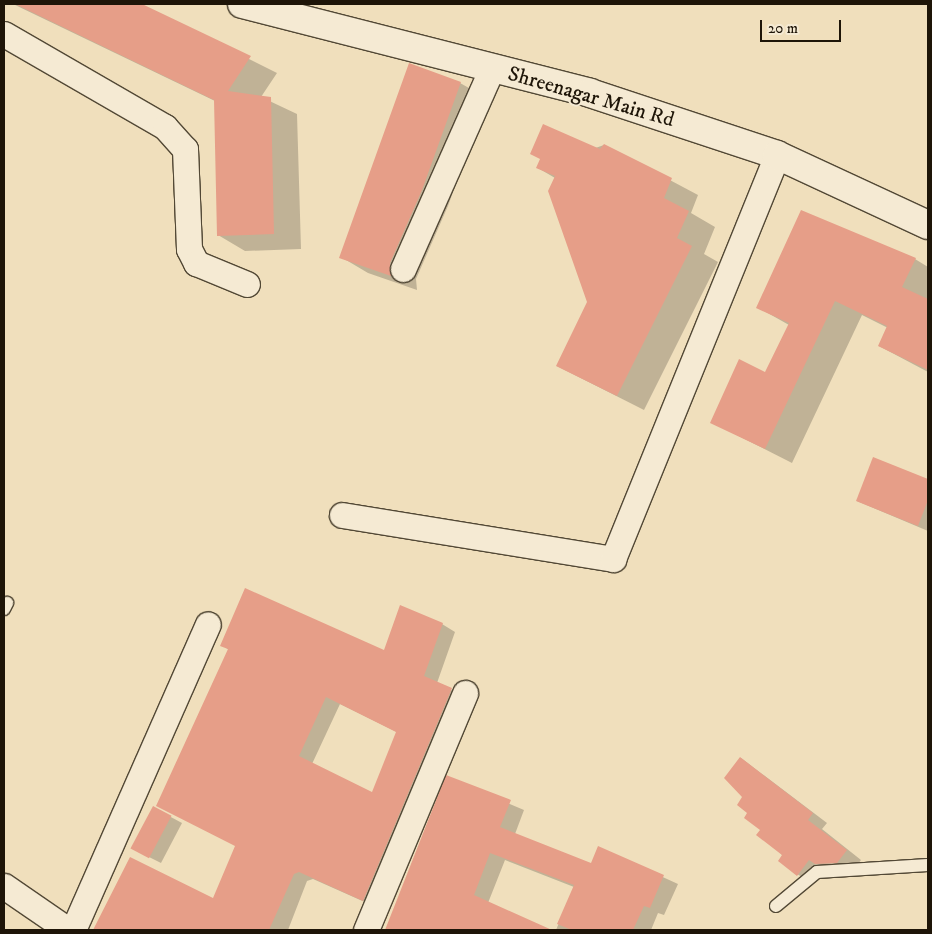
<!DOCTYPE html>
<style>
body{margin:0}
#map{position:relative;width:932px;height:934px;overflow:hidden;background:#f0dfbc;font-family:"IM FELL DW Pica",serif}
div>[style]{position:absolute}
.shadow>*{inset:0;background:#0003}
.building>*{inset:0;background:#e69e88;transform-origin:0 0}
.roads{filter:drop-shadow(1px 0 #524835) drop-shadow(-1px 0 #524835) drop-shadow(0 1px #524835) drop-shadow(0 -1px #524835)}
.lane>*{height:12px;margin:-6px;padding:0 6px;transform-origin:6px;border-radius:6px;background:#f5ead3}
.street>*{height:25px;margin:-12.5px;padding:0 12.5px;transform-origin:12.5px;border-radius:12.5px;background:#f5ead3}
.secondary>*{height:28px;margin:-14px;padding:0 14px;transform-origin:14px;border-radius:14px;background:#f5ead3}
span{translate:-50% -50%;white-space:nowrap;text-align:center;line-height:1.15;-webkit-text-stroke:4px #f5ead3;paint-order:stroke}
.street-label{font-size:21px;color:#1e1508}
.frame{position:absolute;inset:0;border:5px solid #1e1508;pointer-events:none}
.scale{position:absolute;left:760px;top:20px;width:81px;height:22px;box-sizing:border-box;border:2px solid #1e1508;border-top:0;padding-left:6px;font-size:15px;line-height:18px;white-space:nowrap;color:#1e1508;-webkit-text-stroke:4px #f5ead3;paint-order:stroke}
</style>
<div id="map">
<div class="shadow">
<i style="clip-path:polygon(13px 4px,140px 4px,277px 73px,261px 97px,297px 114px,301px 249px,245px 251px,218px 235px,215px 101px)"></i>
<i style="clip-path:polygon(460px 83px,487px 98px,448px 206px,416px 279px,417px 290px,368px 273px,341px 257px)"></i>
<i style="clip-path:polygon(604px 145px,698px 195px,691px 213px,715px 227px,704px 254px,718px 262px,644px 410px,557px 366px,589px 302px,555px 178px,538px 168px)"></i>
<i style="clip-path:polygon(915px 259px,928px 267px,928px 372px,879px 346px,888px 328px,862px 315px,792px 463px,711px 422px,766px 374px,789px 325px,757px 307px)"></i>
<i style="clip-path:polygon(873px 459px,928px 480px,928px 531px,857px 501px)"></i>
<i style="clip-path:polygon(evenodd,442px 624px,455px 632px,437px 683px,464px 696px,376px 907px,313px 879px,307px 881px,288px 930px,94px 930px,130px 859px,214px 900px,236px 846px,229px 650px,222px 645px,385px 652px,442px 624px,340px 704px,397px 732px,373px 794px,312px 764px,340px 704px)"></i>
<i style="clip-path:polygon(741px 758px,827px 823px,822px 829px,861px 860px,853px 871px,824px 868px,812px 883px,797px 874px,749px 813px)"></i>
<i style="clip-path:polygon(447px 777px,524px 810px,515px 834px,592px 865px,599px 848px,678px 884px,664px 915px,658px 913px,651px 930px,556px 930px,574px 887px,505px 860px,488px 903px,548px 930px,387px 930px)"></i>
<i style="clip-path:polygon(154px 808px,182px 823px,161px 863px,143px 854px)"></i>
</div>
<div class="building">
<i style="clip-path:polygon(15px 4px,142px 4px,251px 56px,228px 91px,271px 97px,274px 234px,217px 236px,214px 100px)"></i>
<i style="clip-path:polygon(409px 63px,461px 82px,422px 190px,390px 263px,391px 276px,339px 258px)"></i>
<i style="clip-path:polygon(543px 124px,600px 149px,604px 144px,672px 178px,664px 198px,689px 211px,677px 238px,692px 246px,617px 396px,556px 366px,587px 302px,548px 191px,555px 176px,536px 168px,540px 159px,530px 154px)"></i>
<i style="clip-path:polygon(801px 210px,916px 258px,902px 287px,928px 299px,928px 370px,878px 346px,887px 326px,835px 301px,765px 449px,710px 423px,739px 359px,765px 372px,789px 323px,756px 308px)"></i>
<i style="clip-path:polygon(873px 457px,928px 479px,928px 500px,918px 526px,856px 501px)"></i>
<i style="clip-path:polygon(evenodd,245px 588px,384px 650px,400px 605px,443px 623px,424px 676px,452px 688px,363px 901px,299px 872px,294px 874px,269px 930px,93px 930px,130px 857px,213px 898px,235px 846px,156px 806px,228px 649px,220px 646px,245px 588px,326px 697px,396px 732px,372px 792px,299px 756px,326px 697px)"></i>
<i style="clip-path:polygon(740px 757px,813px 813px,808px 820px,847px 850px,837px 863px,815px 864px,809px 860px,797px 876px,778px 861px,782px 855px,756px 835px,760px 830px,744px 818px,747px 813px,737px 805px,742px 797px,724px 778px)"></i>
<i style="clip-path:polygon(446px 775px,511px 800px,500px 827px,591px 863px,598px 846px,664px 875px,650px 908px,644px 906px,633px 930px,572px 930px,557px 924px,574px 885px,490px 853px,474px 895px,552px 930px,385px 930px)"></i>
<i style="left:153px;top:806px;width:21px;height:48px;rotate:28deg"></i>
</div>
<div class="roads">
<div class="lane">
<i style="left:4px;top:609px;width:7px;rotate:-63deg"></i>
<i style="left:776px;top:906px;width:53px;rotate:-39.7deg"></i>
<i style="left:817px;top:872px;width:111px;rotate:-3.6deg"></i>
</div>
<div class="street">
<i style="left:4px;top:34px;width:186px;rotate:30deg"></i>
<i style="left:165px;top:127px;width:30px;rotate:48deg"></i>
<i style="left:185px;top:149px;width:100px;rotate:87.7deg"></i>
<i style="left:189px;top:249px;width:16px;rotate:63deg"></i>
<i style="left:196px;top:263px;width:55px;rotate:22.4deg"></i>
<i style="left:403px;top:269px;width:220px;rotate:-66.1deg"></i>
<i style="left:342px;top:515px;width:275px;rotate:9.2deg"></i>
<i style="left:613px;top:559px;width:436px;rotate:-67.9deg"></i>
<i style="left:4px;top:886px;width:78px;rotate:34.5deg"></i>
<i style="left:73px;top:930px;width:334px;rotate:-66.2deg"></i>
<i style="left:366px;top:930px;width:257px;rotate:-67.3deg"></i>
</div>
<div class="secondary">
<i style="left:242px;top:4px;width:359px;rotate:14.3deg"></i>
<i style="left:590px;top:93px;width:197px;rotate:18.3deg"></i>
<i style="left:777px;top:155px;width:166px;rotate:24.9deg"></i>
</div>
</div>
<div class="street-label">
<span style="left:591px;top:97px;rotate:16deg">Shreenagar Main Rd</span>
</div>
<div class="frame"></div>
<div class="scale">20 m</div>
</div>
